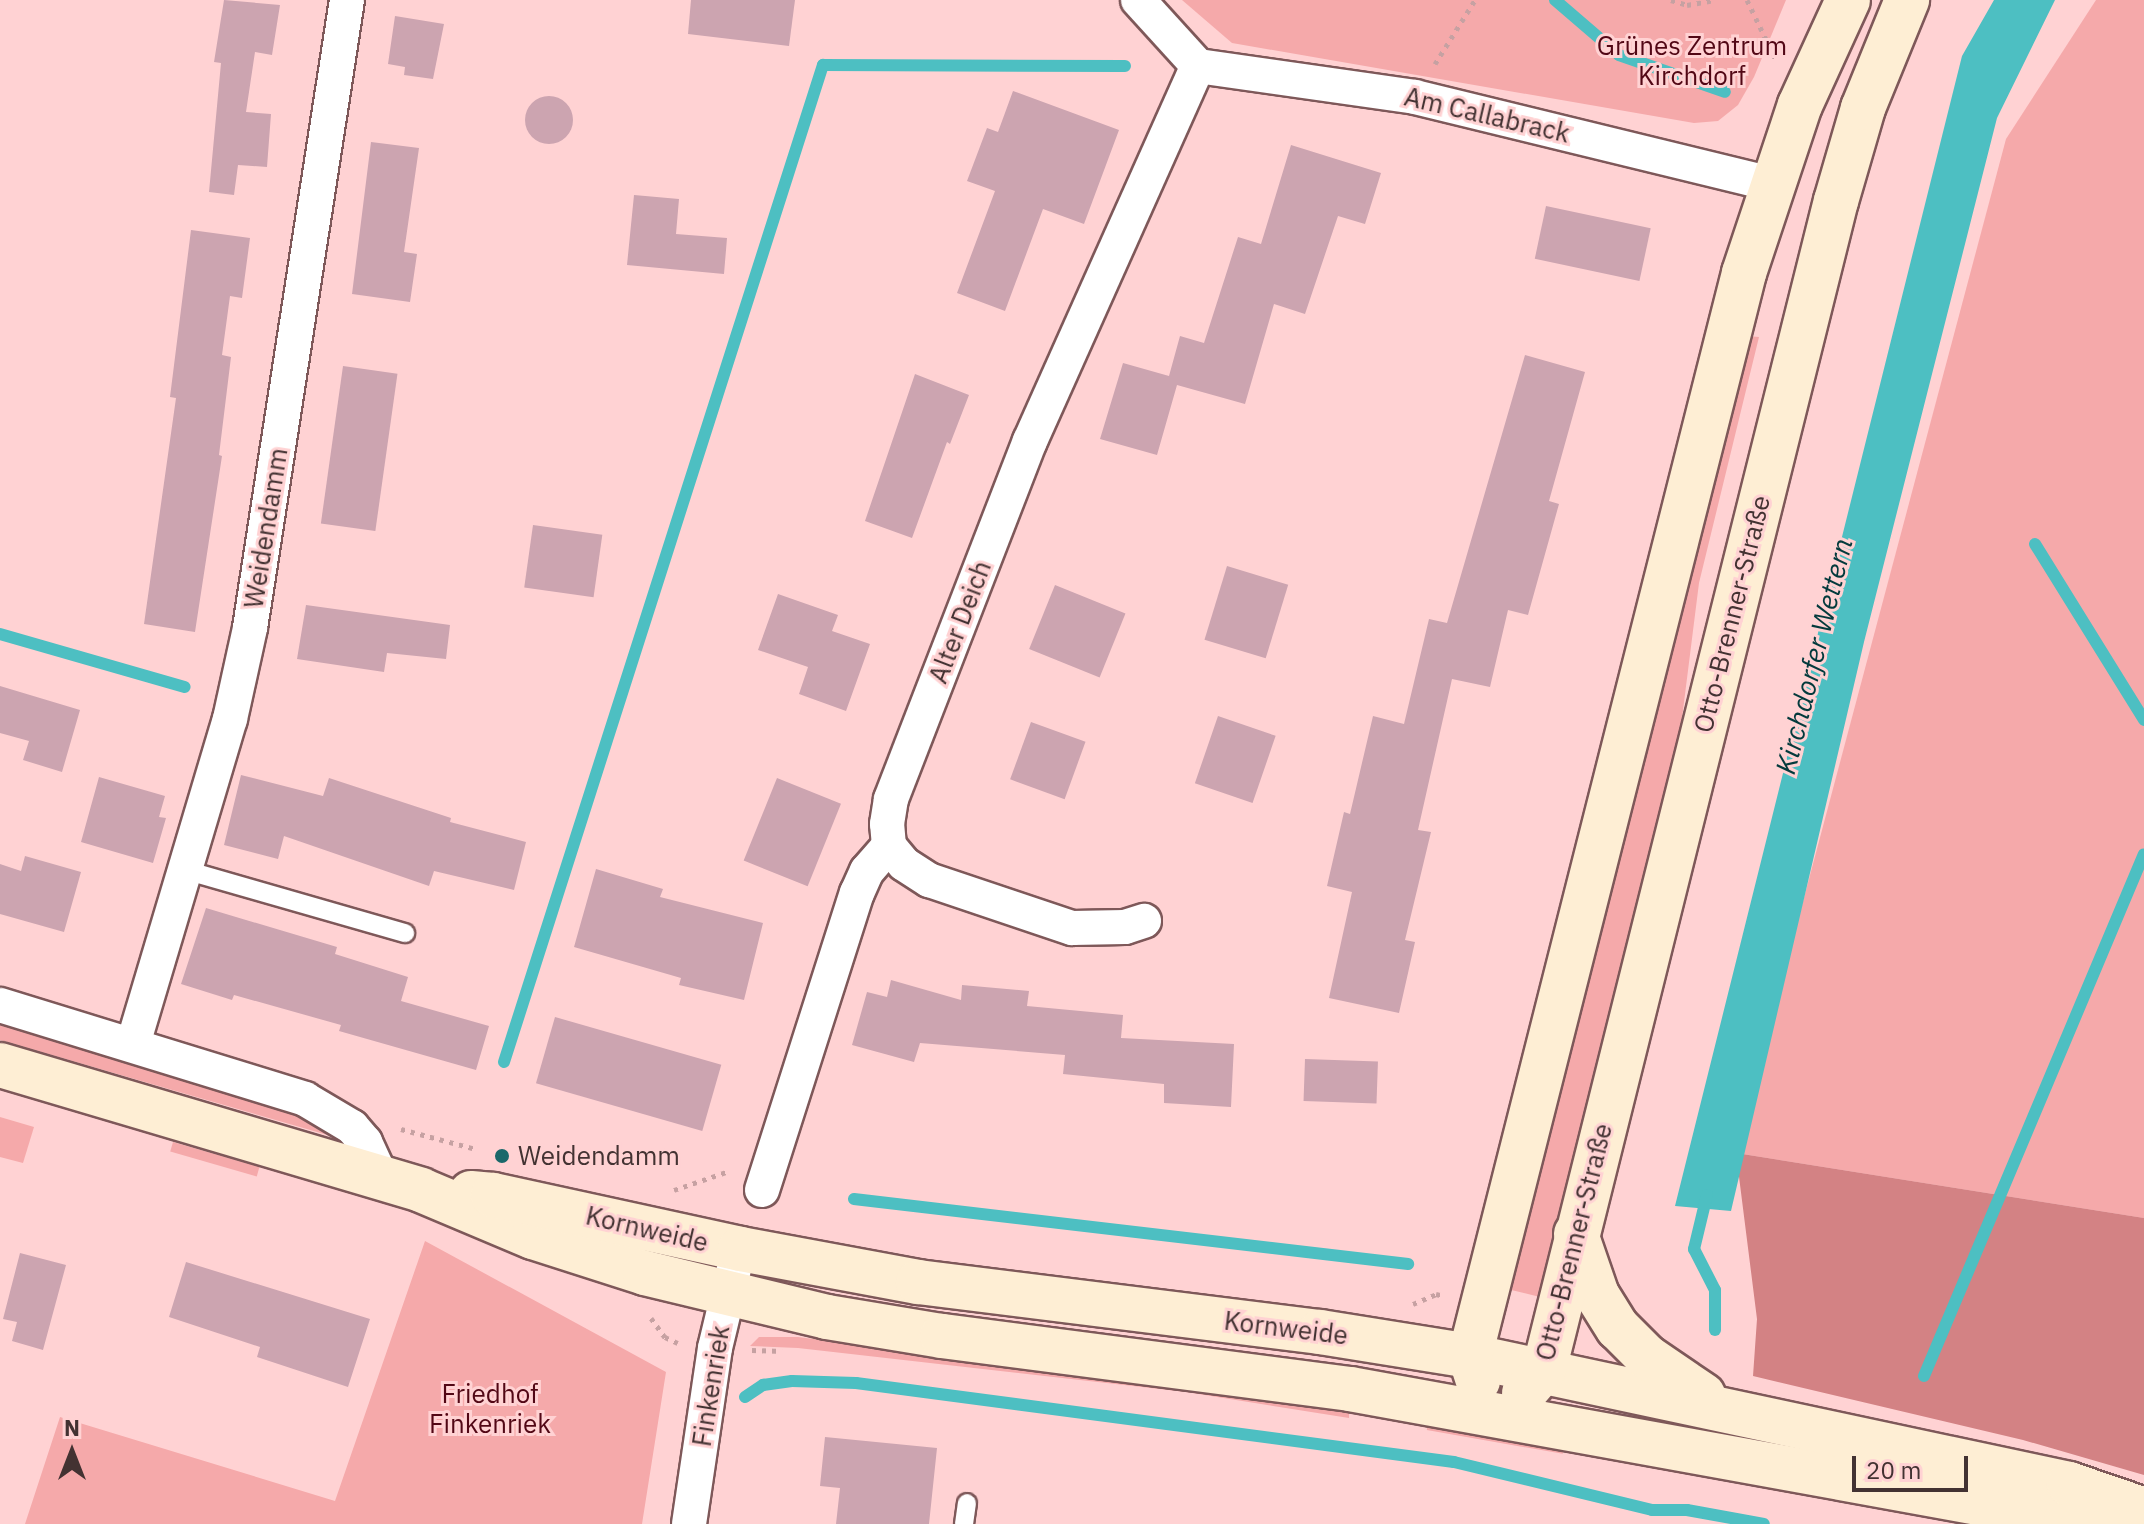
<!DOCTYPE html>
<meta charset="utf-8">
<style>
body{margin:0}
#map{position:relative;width:2144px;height:1524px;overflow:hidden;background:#ffd2d3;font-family:"IBM Plex Sans",sans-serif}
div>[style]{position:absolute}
.green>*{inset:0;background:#f5a9aa;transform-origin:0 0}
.forest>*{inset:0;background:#d38284}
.water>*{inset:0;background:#4dbfc2}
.stream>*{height:12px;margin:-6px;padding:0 6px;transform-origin:6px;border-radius:6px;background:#4dbfc2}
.building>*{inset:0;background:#cca4b0;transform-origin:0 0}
.round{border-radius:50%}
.path>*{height:5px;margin-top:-2.5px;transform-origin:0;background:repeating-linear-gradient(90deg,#c6a1a2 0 4px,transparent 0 10px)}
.roads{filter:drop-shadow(2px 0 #7e5859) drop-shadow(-2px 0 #7e5859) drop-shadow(0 2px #7e5859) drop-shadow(0 -2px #7e5859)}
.lane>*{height:18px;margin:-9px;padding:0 9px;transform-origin:9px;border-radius:9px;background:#fff}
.street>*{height:34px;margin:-17px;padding:0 17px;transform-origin:17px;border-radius:17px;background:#fff}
.secondary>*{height:44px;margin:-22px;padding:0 22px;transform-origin:22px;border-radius:22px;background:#feeed4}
.dots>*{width:22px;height:22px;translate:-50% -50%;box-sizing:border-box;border:4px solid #ffd2d3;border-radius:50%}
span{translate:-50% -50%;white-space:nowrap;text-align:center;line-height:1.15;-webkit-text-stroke:6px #ffd2d3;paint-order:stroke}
.park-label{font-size:26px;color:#520715}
.street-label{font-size:26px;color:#433232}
.poi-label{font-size:26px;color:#433232}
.left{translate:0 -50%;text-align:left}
.water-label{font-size:28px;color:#033a3c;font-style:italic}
.north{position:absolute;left:32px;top:1412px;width:80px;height:80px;-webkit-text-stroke:6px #ffd2d3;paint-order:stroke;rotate:0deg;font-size:22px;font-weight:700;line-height:32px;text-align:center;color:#433232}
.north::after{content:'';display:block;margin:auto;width:28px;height:36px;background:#433232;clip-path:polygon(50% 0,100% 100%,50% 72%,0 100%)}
.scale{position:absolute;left:1852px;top:1456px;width:116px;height:36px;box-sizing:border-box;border:4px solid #433232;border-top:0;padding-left:10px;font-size:24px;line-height:28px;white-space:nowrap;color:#433232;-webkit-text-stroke:6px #ffd2d3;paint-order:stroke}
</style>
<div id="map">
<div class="green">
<i style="clip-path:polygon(1182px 0,1786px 0,1754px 77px,1738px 105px,1718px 121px,1694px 123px,1232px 43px)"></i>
<i style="clip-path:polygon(2096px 0,2144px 0,2144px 1218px,1736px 1153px,2006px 139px)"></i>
<i style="clip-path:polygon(1747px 336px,1759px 337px,1699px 583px,1680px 734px,1540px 1297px,1507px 1289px)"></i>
<i style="clip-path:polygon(0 1019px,302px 1108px,338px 1138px,0 1040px)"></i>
<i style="clip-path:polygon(0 1117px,34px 1127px,23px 1163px,0 1157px)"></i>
<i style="left:173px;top:1142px;width:90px;height:10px;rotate:16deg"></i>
<i style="clip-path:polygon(425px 1241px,666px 1372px,642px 1524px,25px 1524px,60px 1417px,335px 1501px)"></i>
<i style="clip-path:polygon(759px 1337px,798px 1337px,1187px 1386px,1349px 1411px,1349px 1418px,1186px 1392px,798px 1348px,750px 1346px)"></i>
<i style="left:1428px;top:1423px;width:138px;height:7px;rotate:10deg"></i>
</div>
<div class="forest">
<i style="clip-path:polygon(1736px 1153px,2144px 1218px,2144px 1475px,2023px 1440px,1753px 1376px,1757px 1319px)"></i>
</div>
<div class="water">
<i style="clip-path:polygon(1994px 0,2055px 0,1997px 118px,1864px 642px,1731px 1211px,1675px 1206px,1962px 56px)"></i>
</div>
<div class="stream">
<i style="left:1555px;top:0;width:84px;rotate:40.7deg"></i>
<i style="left:1619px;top:55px;width:112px;rotate:19.2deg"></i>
<i style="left:2035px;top:544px;width:207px;rotate:58.2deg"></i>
<i style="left:0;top:634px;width:192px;rotate:16deg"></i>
<i style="left:504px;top:1062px;width:1047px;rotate:-72.26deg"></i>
<i style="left:823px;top:65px;width:302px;rotate:0.2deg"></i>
<i style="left:1707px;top:1195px;width:56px;rotate:103.5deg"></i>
<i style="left:1694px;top:1249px;width:46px;rotate:62.9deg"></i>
<i style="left:1715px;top:1290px;width:40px;rotate:90deg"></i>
<i style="left:854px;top:1199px;width:558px;rotate:6.69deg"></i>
<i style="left:1924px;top:1376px;width:566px;rotate:-67.15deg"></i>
<i style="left:745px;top:1397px;width:22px;rotate:-34deg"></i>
<i style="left:763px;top:1385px;width:29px;rotate:-8deg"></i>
<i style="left:792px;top:1381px;width:64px;rotate:1.8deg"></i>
<i style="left:856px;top:1383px;width:603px;rotate:7.53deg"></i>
<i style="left:1454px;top:1462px;width:204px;rotate:13.6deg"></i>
<i style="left:1652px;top:1510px;width:35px"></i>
<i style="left:1687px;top:1510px;width:78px;rotate:10.3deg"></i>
</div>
<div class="building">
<i style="clip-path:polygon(224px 0,280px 5px,272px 55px,255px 52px,246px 112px,271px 114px,267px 167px,238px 165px,234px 195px,209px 192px,221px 63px,214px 62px)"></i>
<i style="clip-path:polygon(691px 0,795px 0,789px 46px,688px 34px)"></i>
<i style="clip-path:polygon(395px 16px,444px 24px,433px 79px,404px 75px,405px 67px,388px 64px)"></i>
<i style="clip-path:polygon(1013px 91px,1119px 130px,1084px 224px,1043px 209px,1005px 311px,957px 293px,995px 191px,967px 181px,987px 128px,998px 132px)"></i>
<i class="round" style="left:525px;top:96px;width:48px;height:48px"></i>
<i style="clip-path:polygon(371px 142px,419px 148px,404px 252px,417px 254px,410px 302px,352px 294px)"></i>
<i style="clip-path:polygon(1291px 145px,1381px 173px,1365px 224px,1338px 216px,1305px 314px,1274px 304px,1245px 404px,1177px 385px,1157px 455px,1100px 439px,1123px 363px,1169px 376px,1180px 336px,1204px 343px,1238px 237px,1261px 244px)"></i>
<i style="clip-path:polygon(634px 195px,679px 199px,676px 234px,727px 238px,724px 274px,627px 265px)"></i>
<i style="left:1546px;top:206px;width:107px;height:54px;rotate:12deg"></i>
<i style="clip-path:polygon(191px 230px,250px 238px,242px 298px,230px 296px,222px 355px,231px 357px,219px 455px,222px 456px,195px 632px,144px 624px,176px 398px,170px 397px)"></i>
<i style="clip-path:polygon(1525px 355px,1585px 372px,1549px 501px,1559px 504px,1528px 615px,1508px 610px,1490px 687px,1452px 679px,1418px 830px,1431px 832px,1405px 940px,1415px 942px,1399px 1013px,1329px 998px,1352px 892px,1327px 886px,1344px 812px,1350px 814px,1373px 716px,1404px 724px,1429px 619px,1447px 623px)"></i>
<i style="left:343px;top:366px;width:55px;height:159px;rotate:8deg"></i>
<i style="clip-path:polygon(915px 374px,969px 395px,950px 444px,947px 442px,912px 538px,865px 521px)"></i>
<i style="left:533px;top:525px;width:70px;height:63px;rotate:8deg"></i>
<i style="left:1227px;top:566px;width:64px;height:77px;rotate:17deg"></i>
<i style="left:1055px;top:585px;width:76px;height:69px;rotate:22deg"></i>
<i style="clip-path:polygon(778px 594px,838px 615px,832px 631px,870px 644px,846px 711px,799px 694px,808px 667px,758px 650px)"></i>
<i style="clip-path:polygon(306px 605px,450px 625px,446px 659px,387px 653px,384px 672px,297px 659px)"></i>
<i style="clip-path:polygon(0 686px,80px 710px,62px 772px,23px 760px,29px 741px,0 733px)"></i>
<i style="left:1218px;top:716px;width:61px;height:71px;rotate:19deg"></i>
<i style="left:1031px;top:722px;width:58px;height:61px;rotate:20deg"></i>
<i style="clip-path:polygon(241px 775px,323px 796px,329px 778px,451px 818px,450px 822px,526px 842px,514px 890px,434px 871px,429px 886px,284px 836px,278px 859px,224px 845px)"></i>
<i style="clip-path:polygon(99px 777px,165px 796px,159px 817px,166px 818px,153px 863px,81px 842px)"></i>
<i style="left:777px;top:778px;width:69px;height:89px;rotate:22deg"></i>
<i style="clip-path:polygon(25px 856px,81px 872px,64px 932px,0 914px,0 864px,21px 871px)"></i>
<i style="clip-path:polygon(596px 869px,663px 889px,660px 897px,763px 923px,744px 1000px,679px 985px,681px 978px,574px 947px)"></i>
<i style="clip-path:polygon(206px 908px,337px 947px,335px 954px,408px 977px,401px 1001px,489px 1026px,476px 1070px,339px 1031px,341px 1025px,234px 995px,232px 1000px,181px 984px)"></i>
<i style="clip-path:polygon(891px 980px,961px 1000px,962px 985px,1029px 991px,1027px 1006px,1123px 1015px,1121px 1038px,1234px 1044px,1231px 1107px,1164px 1103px,1164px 1084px,1063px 1074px,1065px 1055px,920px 1043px,914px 1062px,852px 1045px,867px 992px,887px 997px)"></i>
<i style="left:555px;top:1017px;width:173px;height:69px;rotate:16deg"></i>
<i style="left:1305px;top:1059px;width:73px;height:42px;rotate:2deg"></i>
<i style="clip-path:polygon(20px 1253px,66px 1265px,43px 1350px,12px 1341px,17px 1322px,3px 1319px)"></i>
<i style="clip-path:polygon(186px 1262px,370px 1319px,348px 1387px,257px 1357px,260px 1347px,169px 1317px)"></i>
<i style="clip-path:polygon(825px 1437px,937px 1448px,929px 1524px,836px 1524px,840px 1488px,820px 1486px)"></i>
</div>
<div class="path">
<i style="left:1671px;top:0;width:17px;rotate:17deg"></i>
<i style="left:1687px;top:5px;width:28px;rotate:-10deg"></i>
<i style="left:1747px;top:0;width:67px;rotate:64.2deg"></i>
<i style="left:1435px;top:64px;width:75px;rotate:-58deg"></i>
<i style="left:401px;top:1129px;width:78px;rotate:14.9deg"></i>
<i style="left:674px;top:1190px;width:58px;rotate:-19.1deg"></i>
<i style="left:1413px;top:1304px;width:25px;rotate:-23deg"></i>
<i style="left:1436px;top:1294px;width:8px;rotate:14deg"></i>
<i style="left:651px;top:1318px;width:24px;rotate:54deg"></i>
<i style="left:665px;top:1337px;width:14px;rotate:25deg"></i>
<i style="left:752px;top:1350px;width:30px;rotate:2deg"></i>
</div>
<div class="roads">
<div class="lane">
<i style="left:185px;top:870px;width:229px;rotate:16deg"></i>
<i style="left:964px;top:1524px;width:21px;rotate:-82deg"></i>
</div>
<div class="street">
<i style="left:1138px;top:0;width:89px;rotate:47.7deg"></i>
<i style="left:1198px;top:66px;width:219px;rotate:8.1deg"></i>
<i style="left:1415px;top:97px;width:367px;rotate:13.7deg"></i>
<i style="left:889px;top:846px;width:23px;rotate:50deg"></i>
<i style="left:904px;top:864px;width:30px;rotate:33deg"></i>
<i style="left:929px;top:880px;width:151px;rotate:18.6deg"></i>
<i style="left:1072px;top:928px;width:53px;rotate:-1.1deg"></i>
<i style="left:1125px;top:927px;width:20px;rotate:-18deg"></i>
<i style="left:0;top:1005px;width:319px;rotate:17.1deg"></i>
<i style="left:305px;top:1099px;width:55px;rotate:30.8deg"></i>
<i style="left:352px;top:1127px;width:20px;rotate:49deg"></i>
<i style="left:365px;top:1142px;width:41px;rotate:65.3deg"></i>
<i style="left:133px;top:1044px;width:339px;rotate:-73.4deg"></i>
<i style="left:230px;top:719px;width:93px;rotate:-77.6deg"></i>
<i style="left:250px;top:628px;width:635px;rotate:-81.22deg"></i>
<i style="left:762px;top:1190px;width:312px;rotate:-72.3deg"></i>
<i style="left:857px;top:893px;width:24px;rotate:-66deg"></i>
<i style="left:867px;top:871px;width:33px;rotate:-49deg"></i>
<i style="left:889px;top:846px;width:22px;rotate:-95deg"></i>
<i style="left:887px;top:824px;width:25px;rotate:-81deg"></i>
<i style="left:891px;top:799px;width:384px;rotate:-68.8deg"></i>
<i style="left:1030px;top:441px;width:411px;rotate:-65.9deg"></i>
<i style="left:689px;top:1524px;width:178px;rotate:-81.6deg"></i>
<i style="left:715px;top:1348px;width:81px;rotate:-76.5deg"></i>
</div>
<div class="secondary">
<i style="left:0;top:1065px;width:439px;rotate:16.5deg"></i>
<i style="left:421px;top:1190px;width:121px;rotate:22.8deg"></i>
<i style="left:533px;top:1237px;width:118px;rotate:17.8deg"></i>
<i style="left:645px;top:1273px;width:187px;rotate:13.6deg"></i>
<i style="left:827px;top:1317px;width:117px;rotate:9.4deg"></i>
<i style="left:942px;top:1336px;width:411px;rotate:7.4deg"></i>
<i style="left:1350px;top:1389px;width:728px;rotate:10.29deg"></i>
<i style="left:2066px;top:1519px;width:71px;rotate:4deg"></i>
<i style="left:471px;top:1193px;width:22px;rotate:5deg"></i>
<i style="left:493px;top:1195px;width:253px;rotate:12.3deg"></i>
<i style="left:740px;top:1249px;width:181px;rotate:10.5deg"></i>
<i style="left:918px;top:1282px;width:405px;rotate:7.1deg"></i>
<i style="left:1320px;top:1332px;width:152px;rotate:9.1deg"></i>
<i style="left:1470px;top:1356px;width:613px;rotate:12.06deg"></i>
<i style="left:2069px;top:1484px;width:74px;rotate:18.9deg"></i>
<i style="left:1576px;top:1234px;width:65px;rotate:71deg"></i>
<i style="left:1597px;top:1295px;width:39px;rotate:58deg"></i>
<i style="left:1618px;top:1328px;width:41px;rotate:45deg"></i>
<i style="left:1647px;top:1357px;width:68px;rotate:34.2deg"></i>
<i style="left:1478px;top:1381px;width:26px;rotate:-108deg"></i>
<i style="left:1470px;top:1356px;width:1117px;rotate:-75.8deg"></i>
<i style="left:1744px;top:273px;width:177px;rotate:-71.6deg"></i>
<i style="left:1800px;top:105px;width:115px;rotate:-65.4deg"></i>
<i style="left:1524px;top:1393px;width:30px;rotate:-49deg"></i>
<i style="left:1544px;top:1370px;width:1205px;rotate:-75.98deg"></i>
<i style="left:1836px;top:201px;width:97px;rotate:-73.8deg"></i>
<i style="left:1863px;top:108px;width:117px;rotate:-67.8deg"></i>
</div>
</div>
<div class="dots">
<i style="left:502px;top:1156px;background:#1a686a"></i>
</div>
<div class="park-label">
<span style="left:1692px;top:61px">Grünes Zentrum<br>Kirchdorf</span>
<span style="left:490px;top:1409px">Friedhof<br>Finkenriek</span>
</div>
<div class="street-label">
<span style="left:1487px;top:115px;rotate:13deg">Am Callabrack</span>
<span style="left:266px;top:528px;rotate:-81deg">Weidendamm</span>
<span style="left:1732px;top:614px;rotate:-76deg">Otto-Brenner-Straße</span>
<span style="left:960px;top:622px;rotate:-69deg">Alter Deich</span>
<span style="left:647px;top:1229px;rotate:13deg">Kornweide</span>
<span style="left:1574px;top:1242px;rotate:-76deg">Otto-Brenner-Straße</span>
<span style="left:1286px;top:1328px;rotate:7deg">Kornweide</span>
<span style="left:711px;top:1386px;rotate:-81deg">Finkenriek</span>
</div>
<div class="poi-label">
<span class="left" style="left:518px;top:1156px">Weidendamm</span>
</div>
<div class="water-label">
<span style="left:1814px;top:656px;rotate:-76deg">Kirchdorfer Wettern</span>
</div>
<div class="north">N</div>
<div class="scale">20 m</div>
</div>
